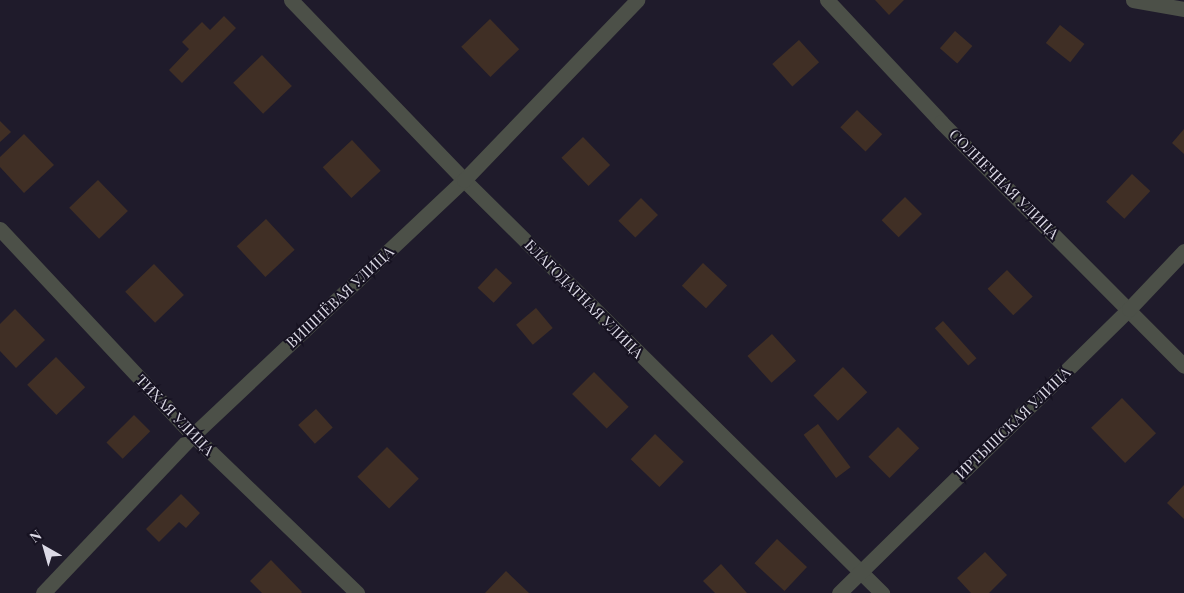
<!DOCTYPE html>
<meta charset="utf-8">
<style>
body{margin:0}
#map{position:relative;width:1184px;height:593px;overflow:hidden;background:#1f1b2b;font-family:"Playfair Display",serif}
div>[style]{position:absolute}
.building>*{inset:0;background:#402f25;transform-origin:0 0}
.minor>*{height:15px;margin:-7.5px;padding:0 7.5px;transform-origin:7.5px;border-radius:7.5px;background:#4c5048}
span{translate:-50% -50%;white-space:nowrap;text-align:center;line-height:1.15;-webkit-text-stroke:4px #161221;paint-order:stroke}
.street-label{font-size:15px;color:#dcdae6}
.north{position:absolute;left:20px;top:523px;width:50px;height:50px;-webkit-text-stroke:4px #161221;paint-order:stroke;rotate:322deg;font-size:14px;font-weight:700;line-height:20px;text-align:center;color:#dcdae6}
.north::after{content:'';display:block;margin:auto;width:18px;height:22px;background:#dcdae6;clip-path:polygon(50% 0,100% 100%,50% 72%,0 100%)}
</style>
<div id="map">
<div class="building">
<i style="clip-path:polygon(875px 0,904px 0,889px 15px)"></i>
<i style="clip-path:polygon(224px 16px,236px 28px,182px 83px,169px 70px,189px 49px,182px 42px,202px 22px,210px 30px)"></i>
<i style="left:490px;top:19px;width:42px;height:40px;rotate:46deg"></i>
<i style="left:1060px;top:25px;width:31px;height:23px;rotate:38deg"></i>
<i style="left:955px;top:31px;width:23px;height:23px;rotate:41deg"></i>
<i style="left:799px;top:40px;width:30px;height:36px;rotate:48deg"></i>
<i style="left:262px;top:55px;width:43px;height:40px;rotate:46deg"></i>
<i style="left:857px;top:110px;width:35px;height:24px;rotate:44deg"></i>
<i style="clip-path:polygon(0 121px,11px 132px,0 142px)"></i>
<i style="clip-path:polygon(1184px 129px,1184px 154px,1172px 143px)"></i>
<i style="clip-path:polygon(24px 134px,54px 165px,24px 193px,0 167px,0 157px)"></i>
<i style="left:583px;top:137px;width:39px;height:30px;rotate:46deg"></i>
<i style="left:352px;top:140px;width:42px;height:40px;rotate:47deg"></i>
<i style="left:1132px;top:174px;width:25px;height:38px;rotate:43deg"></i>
<i style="left:98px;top:180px;width:43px;height:40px;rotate:46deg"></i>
<i style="left:905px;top:197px;width:24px;height:33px;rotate:45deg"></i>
<i style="left:641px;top:198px;width:24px;height:32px;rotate:45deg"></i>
<i style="left:266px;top:219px;width:42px;height:40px;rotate:47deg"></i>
<i style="left:703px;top:263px;width:33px;height:31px;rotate:43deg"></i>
<i style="left:154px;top:264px;width:43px;height:40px;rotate:46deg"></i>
<i style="left:496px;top:268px;width:22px;height:27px;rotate:43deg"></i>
<i style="left:1007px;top:270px;width:37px;height:27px;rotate:46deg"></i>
<i style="left:536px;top:308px;width:26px;height:26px;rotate:50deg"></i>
<i style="clip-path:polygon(15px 309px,45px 340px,16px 368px,0 351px,0 324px)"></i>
<i style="left:943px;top:321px;width:50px;height:11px;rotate:48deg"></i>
<i style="left:772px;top:334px;width:36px;height:33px;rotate:48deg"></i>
<i style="left:56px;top:357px;width:42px;height:40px;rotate:46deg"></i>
<i style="left:843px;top:367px;width:35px;height:41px;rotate:46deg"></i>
<i style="left:594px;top:372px;width:49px;height:31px;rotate:45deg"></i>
<i style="left:1122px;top:398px;width:49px;height:43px;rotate:46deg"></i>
<i style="left:316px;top:409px;width:25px;height:24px;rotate:48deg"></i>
<i style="left:134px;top:415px;width:23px;height:39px;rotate:45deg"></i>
<i style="left:818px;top:424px;width:54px;height:18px;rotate:53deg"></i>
<i style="left:898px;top:427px;width:30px;height:42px;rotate:45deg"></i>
<i style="left:655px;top:434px;width:40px;height:35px;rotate:44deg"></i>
<i style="left:387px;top:447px;width:45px;height:42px;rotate:45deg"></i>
<i style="clip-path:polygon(1184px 485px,1184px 519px,1167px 503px)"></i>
<i style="clip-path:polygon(181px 494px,200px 513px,186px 528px,179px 522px,159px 542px,146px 529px)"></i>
<i style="left:777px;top:539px;width:41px;height:33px;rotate:43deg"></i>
<i style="clip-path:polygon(985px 552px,1007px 575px,989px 593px,971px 593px,957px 578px)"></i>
<i style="clip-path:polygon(271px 560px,302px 592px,301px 593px,262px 593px,250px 581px)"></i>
<i style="clip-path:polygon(721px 564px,747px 593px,715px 593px,703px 581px)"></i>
<i style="clip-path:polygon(506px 571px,529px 593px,485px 593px)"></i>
</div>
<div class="minor">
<i style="left:291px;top:0;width:250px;rotate:46.1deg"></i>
<i style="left:464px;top:180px;width:588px;rotate:44.66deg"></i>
<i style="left:827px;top:0;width:167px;rotate:46.9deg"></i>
<i style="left:941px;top:122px;width:344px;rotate:45.1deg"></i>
<i style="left:1133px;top:0;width:52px;rotate:10deg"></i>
<i style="left:0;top:229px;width:282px;rotate:46.9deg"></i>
<i style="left:193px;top:435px;width:228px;rotate:43.9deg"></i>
<i style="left:43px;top:593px;width:218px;rotate:-46.5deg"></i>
<i style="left:193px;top:435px;width:372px;rotate:-43.3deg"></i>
<i style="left:464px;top:180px;width:250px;rotate:-46.1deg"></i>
<i style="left:839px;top:593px;width:406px;rotate:-44.4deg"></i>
<i style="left:1129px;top:309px;width:80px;rotate:-46.5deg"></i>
</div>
<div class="street-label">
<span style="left:1004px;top:184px;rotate:45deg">СОЛНЕЧНАЯ УЛИЦА</span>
<span style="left:340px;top:297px;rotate:-43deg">ВИШНЁВАЯ УЛИЦА</span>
<span style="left:584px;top:299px;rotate:45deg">БЛАГОДАТНАЯ УЛИЦА</span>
<span style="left:175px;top:415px;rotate:46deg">ТИХАЯ УЛИЦА</span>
<span style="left:1013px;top:423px;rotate:-44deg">ИРТЫШСКАЯ УЛИЦА</span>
</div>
<div class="north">N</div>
</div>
